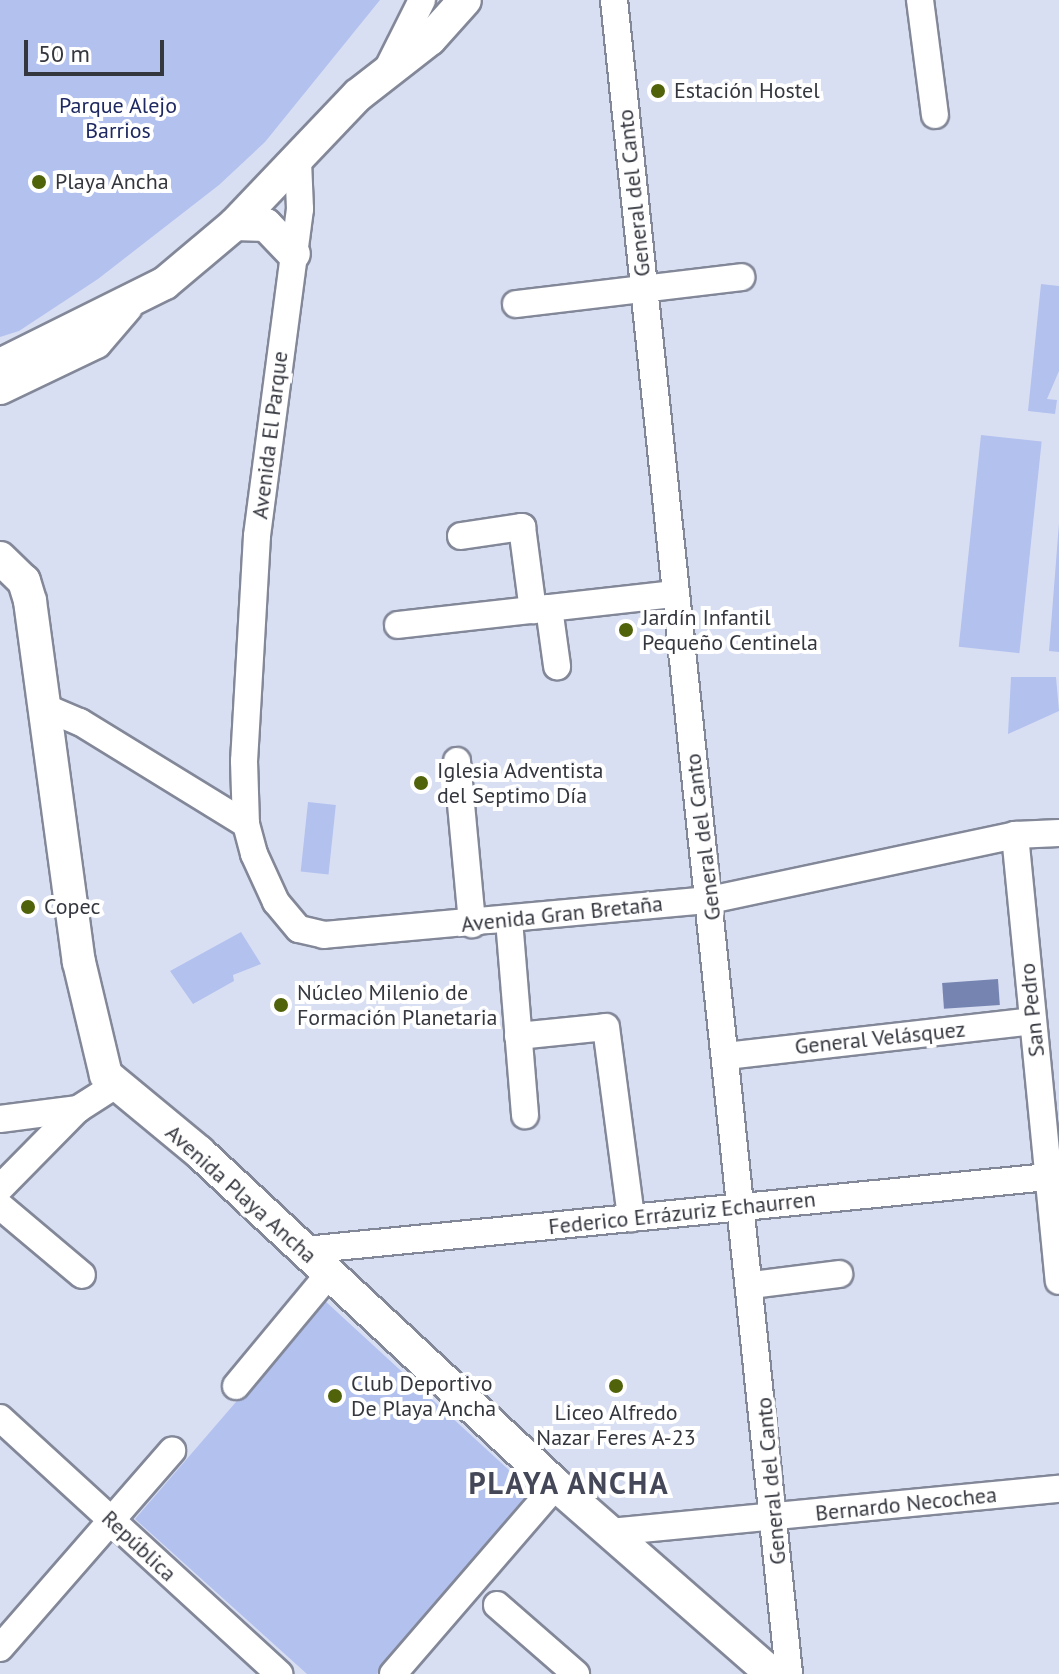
<!DOCTYPE html>
<meta charset="utf-8">
<style>
body{margin:0}
#map{position:relative;width:1059px;height:1674px;overflow:hidden;background:#d9dff2;font-family:"PT Sans",sans-serif}
div>[style]{position:absolute}
.green>*{inset:0;background:#b3c1ef;transform-origin:0 0}
.water>*{inset:0;background:#7684b1;transform-origin:0 0}
.roads{filter:drop-shadow(2px 0 #838899) drop-shadow(-2px 0 #838899) drop-shadow(0 2px #838899) drop-shadow(0 -2px #838899)}
.minor>*{height:26px;margin:-13px;padding:0 13px;transform-origin:13px;border-radius:13px;background:#fff}
.major>*{height:32px;margin:-16px;padding:0 16px;transform-origin:16px;border-radius:16px;background:#fff}
.dots>*{width:22px;height:22px;translate:-50% -50%;box-sizing:border-box;border:4px solid #fff;border-radius:50%}
span{translate:-50% -50%;white-space:nowrap;text-align:center;line-height:1.15;-webkit-text-stroke:8px #fff;paint-order:stroke}
.poi-label{font-size:22px;color:#35373f}
.left{translate:0 -50%;text-align:left}
.park-label{font-size:22px;color:#1e2961}
.street-label{font-size:22px;color:#35373f}
.district-label{font-size:30px;color:#434757;font-weight:700;letter-spacing:2px}
.scale{position:absolute;left:24px;top:40px;width:140px;height:36px;box-sizing:border-box;border:4px solid #35373f;border-top:0;padding-left:10px;font-size:24px;line-height:28px;white-space:nowrap;color:#35373f;-webkit-text-stroke:6px #fff;paint-order:stroke}
</style>
<div id="map">
<div class="green">
<i style="clip-path:polygon(0 0,380px 0,265px 142px,219px 185px,98px 279px,19px 331px,0 337px)"></i>
<i style="clip-path:polygon(1041px 284px,1059px 286px,1059px 371px,1047px 399px,1057px 400px,1055px 414px,1028px 411px)"></i>
<i style="left:981px;top:435px;width:61px;height:213px;rotate:6deg"></i>
<i style="clip-path:polygon(1059px 523px,1059px 652px,1049px 651px)"></i>
<i style="clip-path:polygon(1011px 677px,1056px 677px,1059px 711px,1008px 734px)"></i>
<i style="left:308px;top:802px;width:28px;height:70px;rotate:6deg"></i>
<i style="clip-path:polygon(241px 932px,261px 964px,233px 975px,234px 981px,193px 1004px,170px 971px)"></i>
<i style="clip-path:polygon(324px 1300px,534px 1493px,377px 1674px,307px 1674px,135px 1519px)"></i>
</div>
<div class="water">
<i style="left:998px;top:979px;width:26px;height:56px;rotate:86deg"></i>
</div>
<div class="roads">
<div class="minor">
<i style="left:614px;top:0;width:1683px;rotate:84.03deg"></i>
<i style="left:920px;top:0;width:116px;rotate:82.6deg"></i>
<i style="left:387px;top:70px;width:78px;rotate:-63.4deg"></i>
<i style="left:298px;top:161px;width:48px;rotate:87.6deg"></i>
<i style="left:300px;top:209px;width:330px;rotate:97.5deg"></i>
<i style="left:257px;top:536px;width:225px;rotate:93.3deg"></i>
<i style="left:244px;top:761px;width:63px;rotate:88.2deg"></i>
<i style="left:246px;top:824px;width:31px;rotate:75deg"></i>
<i style="left:254px;top:854px;width:53px;rotate:65.4deg"></i>
<i style="left:276px;top:902px;width:35px;rotate:50deg"></i>
<i style="left:299px;top:929px;width:26px;rotate:13deg"></i>
<i style="left:324px;top:935px;width:388px;rotate:-5.2deg"></i>
<i style="left:710px;top:900px;width:312px;rotate:-12deg"></i>
<i style="left:1015px;top:835px;width:44px;rotate:-2.6deg"></i>
<i style="left:516px;top:304px;width:227px;rotate:-6.8deg"></i>
<i style="left:461px;top:536px;width:62px;rotate:-8.4deg"></i>
<i style="left:522px;top:527px;width:84px;rotate:82.5deg"></i>
<i style="left:549px;top:608px;width:59px;rotate:82.1deg"></i>
<i style="left:398px;top:625px;width:279px;rotate:-6.4deg"></i>
<i style="left:44px;top:707px;width:39px;rotate:23deg"></i>
<i style="left:80px;top:722px;width:195px;rotate:31.6deg"></i>
<i style="left:457px;top:761px;width:164px;rotate:84.7deg"></i>
<i style="left:1015px;top:835px;width:448px;rotate:84.4deg"></i>
<i style="left:509px;top:920px;width:196px;rotate:85.3deg"></i>
<i style="left:518px;top:1036px;width:88px;rotate:-5.8deg"></i>
<i style="left:606px;top:1027px;width:193px;rotate:82.5deg"></i>
<i style="left:726px;top:1056px;width:309px;rotate:-6.5deg"></i>
<i style="left:0;top:1119px;width:79px;rotate:-7.3deg"></i>
<i style="left:78px;top:1109px;width:43px;rotate:-32.6deg"></i>
<i style="left:0;top:1188px;width:111px;rotate:-45.4deg"></i>
<i style="left:0;top:1206px;width:107px;rotate:40.1deg"></i>
<i style="left:305px;top:1250px;width:758px;rotate:-5.61deg"></i>
<i style="left:752px;top:1285px;width:88px;rotate:-7.2deg"></i>
<i style="left:236px;top:1386px;width:146px;rotate:-50.3deg"></i>
<i style="left:0;top:1418px;width:379px;rotate:42.5deg"></i>
<i style="left:610px;top:1532px;width:451px;rotate:-5.5deg"></i>
<i style="left:497px;top:1605px;width:105px;rotate:41.1deg"></i>
<i style="left:0;top:1648px;width:262px;rotate:-48.9deg"></i>
<i style="left:393px;top:1674px;width:250px;rotate:-49.2deg"></i>
</div>
<div class="major">
<i style="left:235px;top:224px;width:31px;rotate:2deg"></i>
<i style="left:266px;top:225px;width:40px;rotate:46deg"></i>
<i style="left:0;top:365px;width:184px;rotate:-26.4deg"></i>
<i style="left:165px;top:283px;width:92px;rotate:-40.1deg"></i>
<i style="left:235px;top:224px;width:178px;rotate:-46.4deg"></i>
<i style="left:358px;top:95px;width:91px;rotate:-37.9deg"></i>
<i style="left:430px;top:39px;width:52px;rotate:-48.1deg"></i>
<i style="left:0;top:388px;width:106px;rotate:-25.6deg"></i>
<i style="left:96px;top:342px;width:46px;rotate:-49.4deg"></i>
<i style="left:0;top:558px;width:33px;rotate:44deg"></i>
<i style="left:24px;top:581px;width:21px;rotate:73deg"></i>
<i style="left:30px;top:601px;width:364px;rotate:82.3deg"></i>
<i style="left:79px;top:962px;width:116px;rotate:76.6deg"></i>
<i style="left:106px;top:1075px;width:121px;rotate:39.6deg"></i>
<i style="left:199px;top:1152px;width:488px;rotate:43deg"></i>
<i style="left:556px;top:1485px;width:287px;rotate:41.2deg"></i>
</div>
</div>
<div class="dots">
<i style="left:658px;top:91px;background:#51630a"></i>
<i style="left:39px;top:182px;background:#51630a"></i>
<i style="left:626px;top:630px;background:#51630a"></i>
<i style="left:421px;top:783px;background:#51630a"></i>
<i style="left:28px;top:907px;background:#51630a"></i>
<i style="left:281px;top:1005px;background:#51630a"></i>
<i style="left:616px;top:1386px;background:#51630a"></i>
<i style="left:335px;top:1396px;background:#51630a"></i>
</div>
<div class="poi-label">
<span class="left" style="left:674px;top:91px">Estación Hostel</span>
<span class="left" style="left:55px;top:182px">Playa Ancha</span>
<span class="left" style="left:642px;top:630px">Jardín Infantil<br>Pequeño Centinela</span>
<span class="left" style="left:437px;top:783px">Iglesia Adventista<br>del Septimo Día</span>
<span class="left" style="left:44px;top:907px">Copec</span>
<span class="left" style="left:297px;top:1005px">Núcleo Milenio de<br>Formación Planetaria</span>
<span class="left" style="left:351px;top:1396px">Club Deportivo<br>De Playa Ancha</span>
<span style="left:616px;top:1425px">Liceo Alfredo<br>Nazar Feres A-23</span>
</div>
<div class="park-label">
<span style="left:118px;top:118px">Parque Alejo<br>Barrios</span>
</div>
<div class="street-label">
<span style="left:634px;top:193px;rotate:-96deg">General del Canto</span>
<span style="left:270px;top:435px;rotate:-83deg">Avenida El Parque</span>
<span style="left:703px;top:837px;rotate:-97deg">General del Canto</span>
<span style="left:562px;top:914px;rotate:-6deg">Avenida Gran Bretaña</span>
<span style="left:1032px;top:1010px;rotate:-96deg">San Pedro</span>
<span style="left:880px;top:1038px;rotate:-6deg">General Velásquez</span>
<span style="left:241px;top:1194px;rotate:42deg">Avenida Playa Ancha</span>
<span style="left:682px;top:1213px;rotate:-6deg">Federico Errázuriz Echaurren</span>
<span style="left:771px;top:1481px;rotate:-95deg">General del Canto</span>
<span style="left:906px;top:1504px;rotate:-6deg">Bernardo Necochea</span>
<span style="left:139px;top:1546px;rotate:43deg">República</span>
</div>
<div class="district-label">
<span style="left:569px;top:1483px">PLAYA ANCHA</span>
</div>
<div class="scale">50 m</div>
</div>
